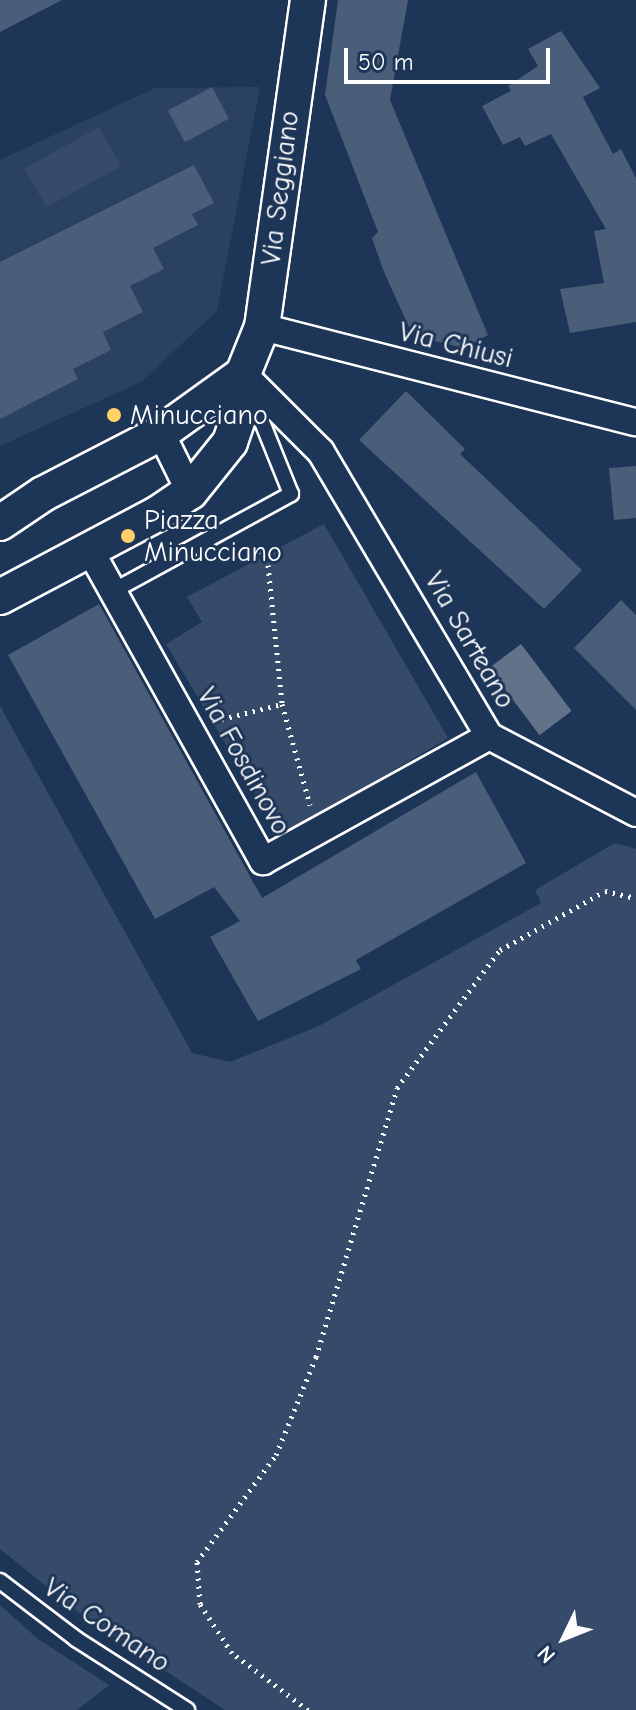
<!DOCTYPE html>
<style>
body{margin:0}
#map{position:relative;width:636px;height:1710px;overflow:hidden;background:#1d3557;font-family:"Comic Neue",sans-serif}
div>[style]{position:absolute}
.built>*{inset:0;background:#2a4161}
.green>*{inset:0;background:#364b69;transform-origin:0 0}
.water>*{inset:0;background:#617289;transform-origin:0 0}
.building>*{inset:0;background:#4a5d79;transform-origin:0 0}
.path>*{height:5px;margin-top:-2.5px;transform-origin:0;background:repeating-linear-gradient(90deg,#fff 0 2px,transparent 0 8px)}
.roads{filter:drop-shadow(2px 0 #fff) drop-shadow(-2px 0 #fff) drop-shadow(0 2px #fff) drop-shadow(0 -2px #fff)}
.service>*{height:14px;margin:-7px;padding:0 7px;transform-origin:7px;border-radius:7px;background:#1d3557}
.minor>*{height:26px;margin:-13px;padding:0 13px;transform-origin:13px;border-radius:13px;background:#1d3557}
.tertiary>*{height:34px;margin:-17px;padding:0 17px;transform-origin:17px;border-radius:17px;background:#1d3557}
.dots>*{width:22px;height:22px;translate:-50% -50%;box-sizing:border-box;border:4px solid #1d3557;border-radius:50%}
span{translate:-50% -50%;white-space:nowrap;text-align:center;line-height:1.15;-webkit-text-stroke:6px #1d3557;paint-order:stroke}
.street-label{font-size:28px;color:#fff}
.poi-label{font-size:28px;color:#fff}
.left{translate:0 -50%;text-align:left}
.north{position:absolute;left:524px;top:1598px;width:80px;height:80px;-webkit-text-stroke:6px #1d3557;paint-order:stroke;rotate:227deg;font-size:22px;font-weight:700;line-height:32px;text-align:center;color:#fff}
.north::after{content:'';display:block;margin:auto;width:28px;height:36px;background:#fff;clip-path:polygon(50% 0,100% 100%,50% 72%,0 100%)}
.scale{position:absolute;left:344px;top:48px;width:206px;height:36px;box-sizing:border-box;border:4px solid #fff;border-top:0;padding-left:10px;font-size:24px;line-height:28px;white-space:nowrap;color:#fff;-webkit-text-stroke:6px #1d3557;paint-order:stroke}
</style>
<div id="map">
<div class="built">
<i style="clip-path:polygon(260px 87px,217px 311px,141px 382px,0 446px,0 160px,155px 88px)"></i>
</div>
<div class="green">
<i style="left:99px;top:127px;width:45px;height:85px;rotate:61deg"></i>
<i style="clip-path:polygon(324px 524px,448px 738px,281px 837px,166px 644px,202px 622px,187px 597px)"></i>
<i style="clip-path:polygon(0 706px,192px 1053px,230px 1062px,319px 1026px,541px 903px,535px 890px,615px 843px,636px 849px,636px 1710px,225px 1710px,88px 1620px,0 1549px)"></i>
<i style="clip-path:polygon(0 1605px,38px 1639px,109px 1685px,77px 1710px,0 1710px)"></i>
</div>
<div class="water">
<i style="left:521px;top:644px;width:84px;height:40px;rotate:53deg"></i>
</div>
<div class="building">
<i style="clip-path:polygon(0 0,62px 0,0 32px)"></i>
<i style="clip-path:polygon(338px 0,408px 0,390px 100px,488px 335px,464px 348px,413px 336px,384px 272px,372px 238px,378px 232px,325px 95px)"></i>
<i style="clip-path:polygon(561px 31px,600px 88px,583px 97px,613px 154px,621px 149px,636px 178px,636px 322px,570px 333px,560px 289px,604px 283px,594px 231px,606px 229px,551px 134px,525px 146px,520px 137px,503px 145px,482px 106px,511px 91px,508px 86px,538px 66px,528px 49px)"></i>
<i style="left:212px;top:87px;width:36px;height:50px;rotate:62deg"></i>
<i style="clip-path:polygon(194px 165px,214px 203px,192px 214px,198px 225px,153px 248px,164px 269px,130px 286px,143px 312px,103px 332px,111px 350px,73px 369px,78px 379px,0 419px,0 262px)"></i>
<i style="clip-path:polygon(406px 391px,465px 449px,460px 454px,582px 570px,544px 609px,359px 440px)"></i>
<i style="clip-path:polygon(636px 466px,636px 518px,614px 520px,609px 468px)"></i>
<i style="clip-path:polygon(621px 600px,636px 615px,636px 710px,574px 648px)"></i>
<i style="clip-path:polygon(99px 604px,262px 898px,476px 772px,526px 863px,356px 960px,361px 969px,258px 1021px,210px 937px,240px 921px,214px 887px,155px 919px,8px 655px)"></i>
</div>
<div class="path">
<i style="left:261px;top:551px;width:16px;rotate:63deg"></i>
<i style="left:268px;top:565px;width:140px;rotate:84.2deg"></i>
<i style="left:282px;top:704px;width:105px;rotate:74.5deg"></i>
<i style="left:214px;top:721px;width:70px;rotate:-14deg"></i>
<i style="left:308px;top:1710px;width:95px;rotate:-143.1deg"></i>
<i style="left:232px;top:1653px;width:59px;rotate:-123.1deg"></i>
<i style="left:200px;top:1604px;width:42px;rotate:-94.1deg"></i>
<i style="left:197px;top:1562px;width:133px;rotate:-53.6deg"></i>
<i style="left:276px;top:1455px;width:106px;rotate:-67.8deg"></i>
<i style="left:316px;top:1357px;width:281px;rotate:-73.2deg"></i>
<i style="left:397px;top:1088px;width:172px;rotate:-53.3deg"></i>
<i style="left:500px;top:950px;width:120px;rotate:-29.3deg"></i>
<i style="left:605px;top:891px;width:32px;rotate:13deg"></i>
</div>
<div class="roads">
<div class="service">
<i style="left:113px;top:591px;width:203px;rotate:-28.6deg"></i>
<i style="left:291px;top:494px;width:105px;rotate:-111.9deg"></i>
<i style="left:0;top:1581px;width:96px;rotate:37.3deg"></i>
<i style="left:76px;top:1639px;width:132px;rotate:32.6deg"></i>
</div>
<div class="minor">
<i style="left:262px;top:327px;width:386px;rotate:14.3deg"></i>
<i style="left:243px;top:374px;width:110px;rotate:45deg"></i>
<i style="left:321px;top:452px;width:330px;rotate:59.4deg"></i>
<i style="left:489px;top:736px;width:166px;rotate:27.6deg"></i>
<i style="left:161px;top:433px;width:66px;rotate:63.8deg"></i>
<i style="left:91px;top:552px;width:354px;rotate:60.9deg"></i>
<i style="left:263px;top:861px;width:258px;rotate:-28.9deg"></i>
</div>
<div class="tertiary">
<i style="left:0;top:523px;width:52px;rotate:-34deg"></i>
<i style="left:43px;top:494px;width:133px;rotate:-27.3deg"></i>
<i style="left:161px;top:433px;width:101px;rotate:-35.7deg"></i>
<i style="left:0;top:597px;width:178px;rotate:-27.9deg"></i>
<i style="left:157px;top:514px;width:40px;rotate:-34deg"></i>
<i style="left:190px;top:492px;width:64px;rotate:-51.3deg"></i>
<i style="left:230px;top:442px;width:37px;rotate:-71deg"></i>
<i style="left:242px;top:407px;width:33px;rotate:-88deg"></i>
<i style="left:243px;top:374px;width:51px;rotate:-68deg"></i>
<i style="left:262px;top:327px;width:330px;rotate:-82deg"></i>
</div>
</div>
<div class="dots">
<i style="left:114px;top:415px;background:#ffd166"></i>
<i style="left:128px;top:536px;background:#ffd166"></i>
</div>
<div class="street-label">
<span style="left:280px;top:188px;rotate:-83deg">Via Seggiano</span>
<span style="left:456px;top:345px;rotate:14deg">Via Chiusi</span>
<span style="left:470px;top:640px;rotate:60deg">Via Sarteano</span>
<span style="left:244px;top:761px;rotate:61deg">Via Fosdinovo</span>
<span style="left:107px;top:1625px;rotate:34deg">Via Comano</span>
</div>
<div class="poi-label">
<span class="left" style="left:130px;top:415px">Minucciano</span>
<span class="left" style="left:144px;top:536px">Piazza<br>Minucciano</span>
</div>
<div class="north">N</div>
<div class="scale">50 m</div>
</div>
